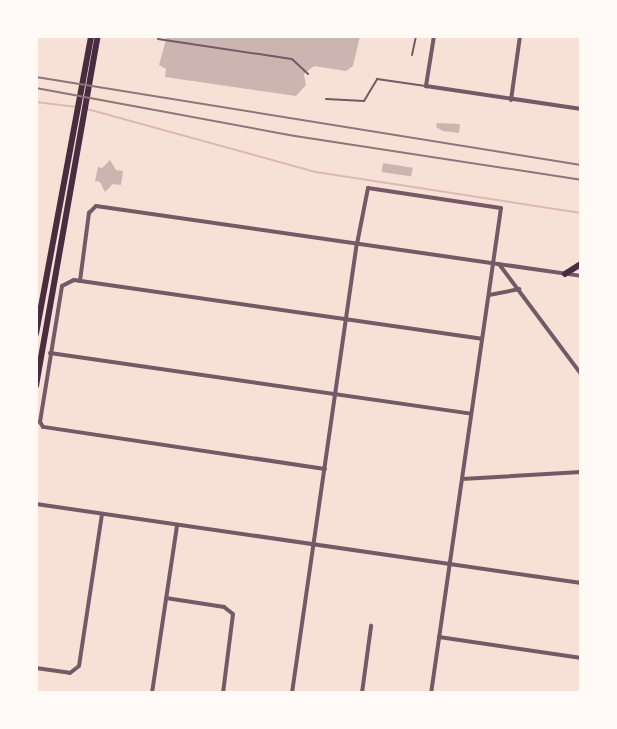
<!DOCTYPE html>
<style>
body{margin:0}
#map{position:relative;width:617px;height:729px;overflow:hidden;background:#f7e1d7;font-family:"PT Sans Narrow",sans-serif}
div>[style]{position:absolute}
.stream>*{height:2px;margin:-1px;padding:0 1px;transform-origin:1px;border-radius:1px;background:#dcb8b0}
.building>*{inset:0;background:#ccb4b1;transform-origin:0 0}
.service>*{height:2px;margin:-1px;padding:0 1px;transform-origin:1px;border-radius:1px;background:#755966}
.minor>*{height:4px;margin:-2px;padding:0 2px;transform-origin:2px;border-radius:2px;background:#755966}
.secondary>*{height:5.5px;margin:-2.75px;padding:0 2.75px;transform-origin:2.75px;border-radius:2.75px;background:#4a2c40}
.rail>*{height:2px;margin:-1px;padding:0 1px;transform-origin:1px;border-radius:1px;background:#8f747c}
span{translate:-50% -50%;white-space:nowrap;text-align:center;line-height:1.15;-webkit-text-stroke:4.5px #fffaf5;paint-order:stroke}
.frame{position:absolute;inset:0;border:38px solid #fffaf5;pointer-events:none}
</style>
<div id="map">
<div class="stream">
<i style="left:36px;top:102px;width:39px;rotate:7deg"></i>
<i style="left:87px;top:109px;width:238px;rotate:15.4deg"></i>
<i style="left:316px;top:172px;width:268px;rotate:8.8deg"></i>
</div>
<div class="building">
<i style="clip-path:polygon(167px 36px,360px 36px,353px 66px,346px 71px,314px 66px,304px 74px,306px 85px,296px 96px,165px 77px,166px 69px,159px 65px)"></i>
<i style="clip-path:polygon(437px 123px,460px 124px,459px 133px,443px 131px,436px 127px)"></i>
<i style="clip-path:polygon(110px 160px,116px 170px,123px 171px,121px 185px,113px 184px,105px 192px,100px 182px,95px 181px,96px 176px,98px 167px,102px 168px)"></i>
<i style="left:383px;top:163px;width:30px;height:9px;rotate:9deg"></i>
</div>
<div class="service">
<i style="left:158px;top:39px;width:135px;rotate:8.5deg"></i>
<i style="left:292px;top:59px;width:22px;rotate:43deg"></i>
<i style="left:412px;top:55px;width:19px;rotate:-78deg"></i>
<i style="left:326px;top:99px;width:38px;rotate:3deg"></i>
<i style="left:364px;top:101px;width:26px;rotate:-59deg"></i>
<i style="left:377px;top:79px;width:49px;rotate:8.1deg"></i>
</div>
<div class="minor">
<i style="left:434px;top:36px;width:51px;rotate:99.1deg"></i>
<i style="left:426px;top:86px;width:157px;rotate:8.4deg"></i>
<i style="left:511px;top:100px;width:65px;rotate:-82deg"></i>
<i style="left:499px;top:264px;width:137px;rotate:53.3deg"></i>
<i style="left:36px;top:278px;width:2px;rotate:90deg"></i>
<i style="left:80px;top:281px;width:69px;rotate:-82.5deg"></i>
<i style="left:89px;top:213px;width:10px;rotate:-45deg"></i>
<i style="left:96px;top:206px;width:490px;rotate:8.2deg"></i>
<i style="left:489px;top:295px;width:31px;rotate:-11deg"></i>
<i style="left:50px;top:353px;width:425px;rotate:8.2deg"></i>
<i style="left:325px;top:469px;width:285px;rotate:-171.5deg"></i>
<i style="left:43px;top:427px;width:6px;rotate:-121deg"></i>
<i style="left:40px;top:422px;width:138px;rotate:-80.8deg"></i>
<i style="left:62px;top:286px;width:13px;rotate:-27deg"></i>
<i style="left:74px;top:280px;width:412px;rotate:8.2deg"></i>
<i style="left:462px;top:479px;width:119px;rotate:-3.4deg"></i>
<i style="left:36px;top:504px;width:551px;rotate:8.25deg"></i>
<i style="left:166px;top:598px;width:59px;rotate:8.8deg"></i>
<i style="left:224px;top:607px;width:11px;rotate:38deg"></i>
<i style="left:233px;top:614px;width:80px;rotate:97.2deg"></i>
<i style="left:439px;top:637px;width:144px;rotate:8.4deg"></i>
<i style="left:36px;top:668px;width:34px;rotate:8deg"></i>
<i style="left:70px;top:673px;width:11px;rotate:-38deg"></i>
<i style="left:79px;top:666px;width:154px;rotate:-81.4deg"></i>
<i style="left:152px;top:693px;width:170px;rotate:-81.5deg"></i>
<i style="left:292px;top:693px;width:454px;rotate:-81.8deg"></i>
<i style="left:357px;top:244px;width:57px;rotate:-78.9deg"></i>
<i style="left:368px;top:188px;width:134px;rotate:8.6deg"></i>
<i style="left:501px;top:208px;width:490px;rotate:98.2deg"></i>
<i style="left:362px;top:693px;width:68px;rotate:-82.3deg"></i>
</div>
<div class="secondary">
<i style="left:565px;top:274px;width:19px;rotate:-32deg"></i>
<i style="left:36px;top:334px;width:303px;rotate:-79.5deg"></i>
<i style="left:36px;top:386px;width:355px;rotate:-80deg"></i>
</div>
<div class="rail">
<i style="left:36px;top:77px;width:552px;rotate:9.17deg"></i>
<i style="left:36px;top:88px;width:263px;rotate:10.5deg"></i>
<i style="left:295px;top:136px;width:289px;rotate:8.7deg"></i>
</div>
<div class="frame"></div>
</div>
